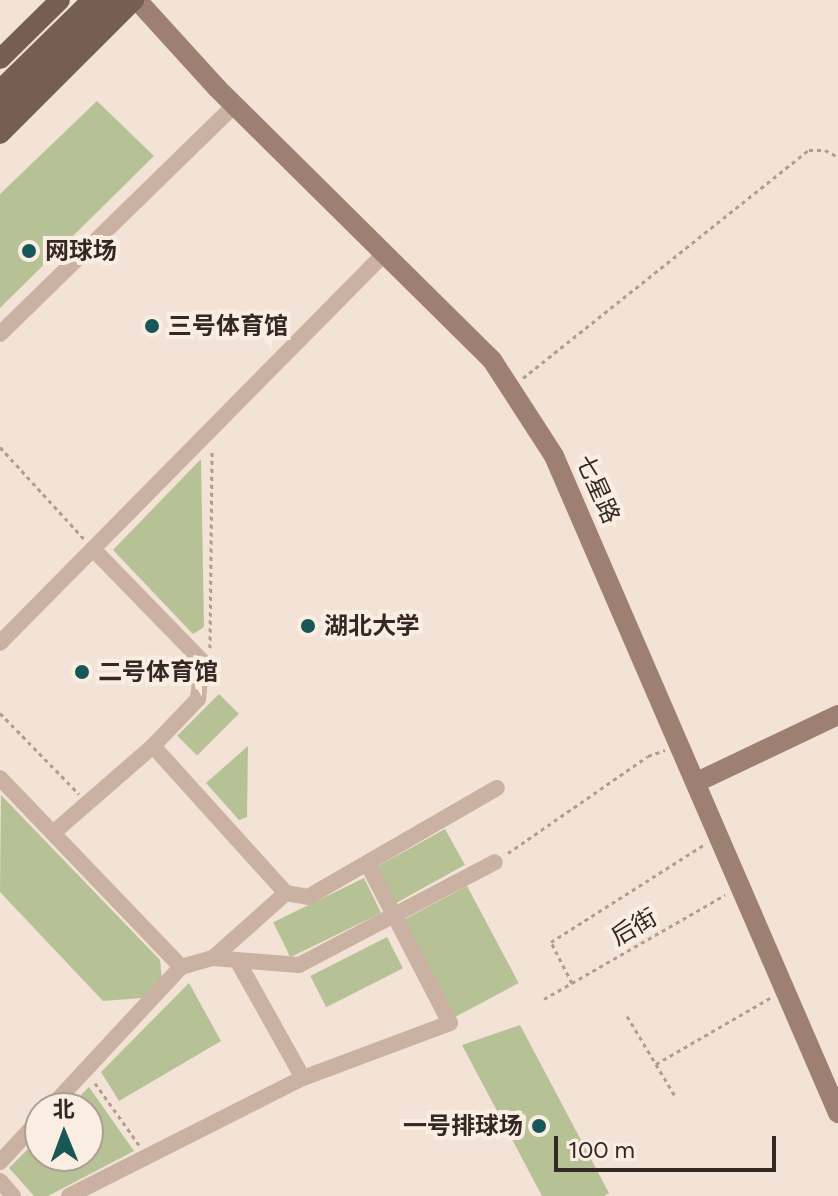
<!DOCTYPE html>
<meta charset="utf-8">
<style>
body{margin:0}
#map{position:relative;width:838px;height:1196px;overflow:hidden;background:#f2e3d6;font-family:Figtree,"Noto Sans SC",sans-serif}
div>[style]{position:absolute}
.green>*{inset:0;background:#b6c195;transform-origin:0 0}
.path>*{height:3px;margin-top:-1.5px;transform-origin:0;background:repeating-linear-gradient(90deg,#b69b8c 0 4px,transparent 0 8px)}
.street>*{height:16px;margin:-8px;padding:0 8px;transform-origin:8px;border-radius:8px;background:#cab1a1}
.secondary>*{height:20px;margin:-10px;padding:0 10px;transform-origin:10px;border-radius:10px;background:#9e8073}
.primary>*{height:20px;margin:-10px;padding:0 10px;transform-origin:10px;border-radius:10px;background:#775e54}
.dots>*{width:22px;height:22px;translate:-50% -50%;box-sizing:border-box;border:4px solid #faede2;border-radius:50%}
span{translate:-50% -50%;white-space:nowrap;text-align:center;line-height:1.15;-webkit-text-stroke:8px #faede2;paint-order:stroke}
.poi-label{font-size:24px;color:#342825;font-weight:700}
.left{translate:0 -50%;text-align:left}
.right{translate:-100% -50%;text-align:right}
.street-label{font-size:24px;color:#342825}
.north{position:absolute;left:24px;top:1092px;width:80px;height:80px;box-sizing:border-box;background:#faede2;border:2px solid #ab9e96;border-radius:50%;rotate:359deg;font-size:22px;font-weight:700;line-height:32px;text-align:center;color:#342825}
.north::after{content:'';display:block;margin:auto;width:28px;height:36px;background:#185757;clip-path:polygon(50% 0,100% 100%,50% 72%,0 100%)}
.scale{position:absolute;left:554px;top:1136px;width:222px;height:36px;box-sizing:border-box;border:4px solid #342825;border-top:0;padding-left:10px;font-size:24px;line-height:28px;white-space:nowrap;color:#342825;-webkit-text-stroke:6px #faede2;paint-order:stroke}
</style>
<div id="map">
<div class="green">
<i style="clip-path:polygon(97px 101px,154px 156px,0 308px,0 194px)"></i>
<i style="clip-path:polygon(201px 459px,204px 627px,193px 634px,113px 550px)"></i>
<i style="left:219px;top:694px;width:28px;height:59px;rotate:45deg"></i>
<i style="clip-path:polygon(248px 746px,247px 817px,239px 820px,206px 783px)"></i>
<i style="clip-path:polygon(1px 795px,160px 960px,162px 979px,142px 998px,103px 1001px,0 892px)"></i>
<i style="left:445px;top:829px;width:41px;height:79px;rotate:61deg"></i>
<i style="left:364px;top:878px;width:39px;height:101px;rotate:64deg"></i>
<i style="left:467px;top:886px;width:110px;height:72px;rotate:62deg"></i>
<i style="left:387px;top:937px;width:35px;height:86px;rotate:63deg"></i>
<i style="clip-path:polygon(189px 983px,221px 1041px,119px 1101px,101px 1072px)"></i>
<i style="clip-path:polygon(520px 1025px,609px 1193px,604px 1196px,542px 1196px,462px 1045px)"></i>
<i style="clip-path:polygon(89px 1087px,134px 1151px,48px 1196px,34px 1196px,9px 1168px,40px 1137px,40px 1156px,88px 1156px,88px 1108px,68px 1108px)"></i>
</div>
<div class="path">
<i style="left:523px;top:378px;width:366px;rotate:-38.6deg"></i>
<i style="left:809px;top:150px;width:16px"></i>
<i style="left:825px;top:150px;width:15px;rotate:28deg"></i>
<i style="left:0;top:447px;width:125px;rotate:47.6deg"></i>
<i style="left:210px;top:648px;width:199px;rotate:-89.4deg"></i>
<i style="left:0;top:713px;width:113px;rotate:45.7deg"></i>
<i style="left:508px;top:853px;width:170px;rotate:-34.7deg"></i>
<i style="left:648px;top:756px;width:18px;rotate:-19deg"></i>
<i style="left:572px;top:983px;width:46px;rotate:-117.1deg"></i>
<i style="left:551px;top:942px;width:183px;rotate:-32.5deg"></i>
<i style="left:544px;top:999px;width:209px;rotate:-29.9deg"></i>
<i style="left:627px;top:1016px;width:93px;rotate:59deg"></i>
<i style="left:656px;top:1064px;width:132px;rotate:-30.1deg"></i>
<i style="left:95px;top:1083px;width:76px;rotate:54.6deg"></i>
</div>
<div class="street">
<i style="left:0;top:334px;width:328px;rotate:-44.3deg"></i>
<i style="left:0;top:643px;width:548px;rotate:-45.37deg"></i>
<i style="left:153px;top:746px;width:198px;rotate:47.9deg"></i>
<i style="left:286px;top:893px;width:22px;rotate:10deg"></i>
<i style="left:308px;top:897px;width:218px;rotate:-30deg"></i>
<i style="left:0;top:778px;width:262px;rotate:46.2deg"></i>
<i style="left:181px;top:967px;width:192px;rotate:132.9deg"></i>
<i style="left:53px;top:833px;width:133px;rotate:-41deg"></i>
<i style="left:153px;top:746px;width:65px;rotate:-46.2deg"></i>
<i style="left:198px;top:699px;width:38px;rotate:-84deg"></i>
<i style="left:202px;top:661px;width:155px;rotate:-134.2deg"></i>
<i style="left:213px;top:958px;width:86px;rotate:4.7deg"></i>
<i style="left:299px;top:965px;width:221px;rotate:-27.7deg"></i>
<i style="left:237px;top:960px;width:135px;rotate:60.8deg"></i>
<i style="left:181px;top:967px;width:33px;rotate:-16deg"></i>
<i style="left:213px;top:958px;width:98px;rotate:-41.7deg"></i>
<i style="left:0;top:1162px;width:59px;rotate:-47.1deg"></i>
<i style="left:0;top:1181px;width:20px;rotate:49deg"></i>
<i style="left:69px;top:1196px;width:262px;rotate:-26.8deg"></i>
<i style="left:303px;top:1078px;width:157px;rotate:-20.5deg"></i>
<i style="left:450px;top:1023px;width:178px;rotate:-117.4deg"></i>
</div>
<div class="secondary">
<i style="left:137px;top:0;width:119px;rotate:47.7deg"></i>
<i style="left:217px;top:88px;width:387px;rotate:44.7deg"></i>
<i style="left:492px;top:360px;width:114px;rotate:57.1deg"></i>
<i style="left:554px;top:456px;width:716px;rotate:66.62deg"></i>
<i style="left:697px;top:782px;width:156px;rotate:-25.4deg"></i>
</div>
<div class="primary">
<i style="left:0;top:59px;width:84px;rotate:-44.5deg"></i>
<i style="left:0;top:90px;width:129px;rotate:-44.4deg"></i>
<i style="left:0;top:113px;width:161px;rotate:-44.7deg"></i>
<i style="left:0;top:134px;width:190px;rotate:-45deg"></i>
</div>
<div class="dots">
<i style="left:29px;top:251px;background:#185757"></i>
<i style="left:152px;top:326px;background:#185757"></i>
<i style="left:308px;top:626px;background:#185757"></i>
<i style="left:82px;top:672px;background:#185757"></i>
<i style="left:539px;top:1126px;background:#185757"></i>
</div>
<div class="poi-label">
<span class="left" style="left:45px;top:251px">网球场</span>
<span class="left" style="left:168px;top:326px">三号体育馆</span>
<span class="left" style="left:324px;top:626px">湖北大学</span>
<span class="left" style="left:98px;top:672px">二号体育馆</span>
<span class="right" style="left:523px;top:1126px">一号排球场</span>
</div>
<div class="street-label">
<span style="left:598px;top:489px;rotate:66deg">七星路</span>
<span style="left:634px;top:927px;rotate:-30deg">后街</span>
</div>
<div class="north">北</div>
<div class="scale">100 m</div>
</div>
